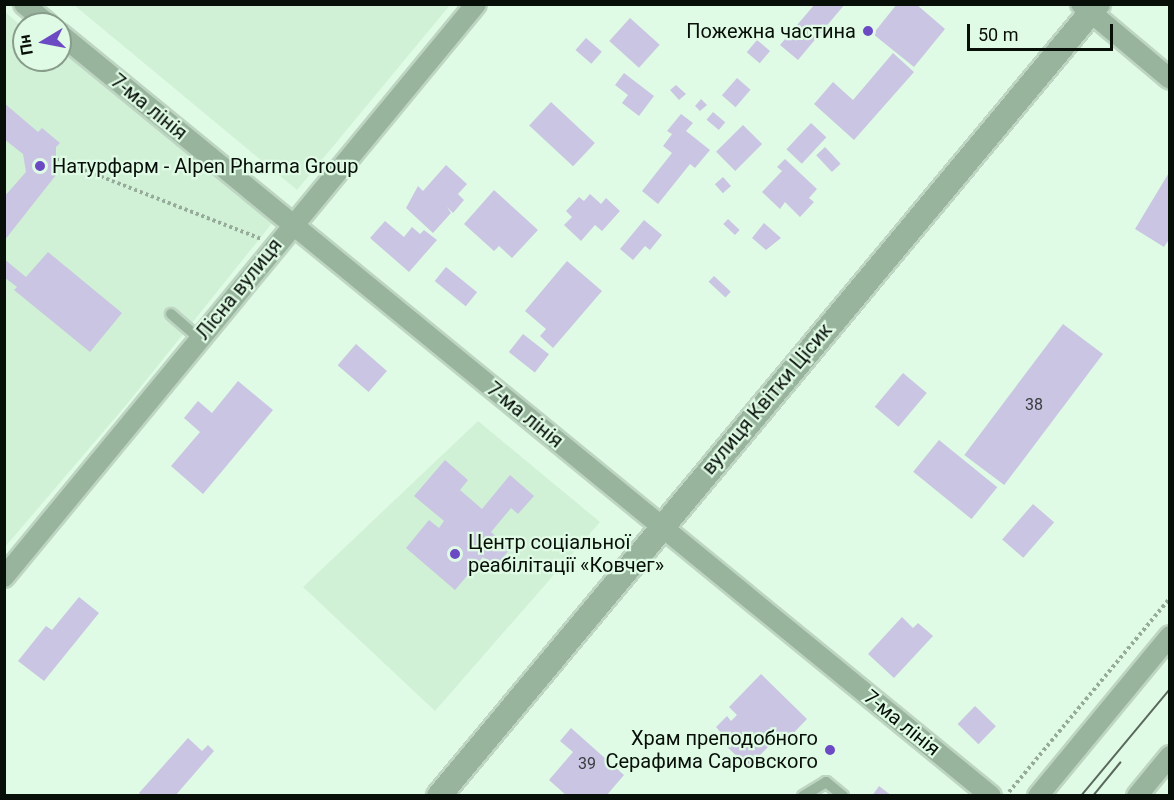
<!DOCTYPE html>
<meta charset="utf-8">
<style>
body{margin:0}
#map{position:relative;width:1174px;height:800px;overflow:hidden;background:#e0fbe5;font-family:Roboto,sans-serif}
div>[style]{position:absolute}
.built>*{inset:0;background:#d0f1d5}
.building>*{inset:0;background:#c9c5e2;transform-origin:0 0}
.path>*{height:4px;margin-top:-2px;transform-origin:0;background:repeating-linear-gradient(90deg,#96ab9a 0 3px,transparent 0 6px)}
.roads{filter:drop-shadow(2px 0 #bdd5c2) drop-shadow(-2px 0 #bdd5c2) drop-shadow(0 2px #bdd5c2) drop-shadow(0 -2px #bdd5c2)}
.service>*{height:10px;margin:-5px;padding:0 5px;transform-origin:5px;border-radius:5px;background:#98b49d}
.minor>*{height:20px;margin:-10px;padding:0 10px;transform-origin:10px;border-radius:10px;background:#98b49d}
.tertiary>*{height:24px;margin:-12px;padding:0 12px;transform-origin:12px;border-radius:12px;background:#98b49d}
.tram>*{height:1.5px;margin:-0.75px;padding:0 0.75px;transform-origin:0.75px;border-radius:0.75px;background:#5a695d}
.dots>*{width:16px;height:16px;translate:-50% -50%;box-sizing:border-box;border:3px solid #e0fbe5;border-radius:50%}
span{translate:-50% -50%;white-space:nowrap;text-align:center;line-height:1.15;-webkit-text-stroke:4.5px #e0fbe5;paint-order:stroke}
.number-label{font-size:16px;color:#383c3e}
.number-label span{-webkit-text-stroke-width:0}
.poi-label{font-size:20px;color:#070f08}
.right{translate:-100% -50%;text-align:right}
.left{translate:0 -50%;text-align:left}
.street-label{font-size:20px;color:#070f08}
.frame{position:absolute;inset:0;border:6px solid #070f08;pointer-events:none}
.north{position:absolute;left:12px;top:12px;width:60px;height:60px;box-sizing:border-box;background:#e0fbe5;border:2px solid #899d8d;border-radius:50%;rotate:260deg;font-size:16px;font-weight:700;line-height:24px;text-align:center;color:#070f08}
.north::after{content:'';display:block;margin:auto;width:21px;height:27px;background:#6c4ac3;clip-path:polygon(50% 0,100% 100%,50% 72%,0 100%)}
.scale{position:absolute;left:967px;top:24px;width:146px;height:27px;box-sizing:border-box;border:3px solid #070f08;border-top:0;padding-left:8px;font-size:18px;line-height:21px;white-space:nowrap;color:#070f08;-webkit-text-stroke:4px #e0fbe5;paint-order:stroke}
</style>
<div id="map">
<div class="built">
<i style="clip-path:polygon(74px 5px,450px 5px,297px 190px)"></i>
<i style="clip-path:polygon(5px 12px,24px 28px,24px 60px,60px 60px,60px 50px,273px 222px,127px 404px,5px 547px)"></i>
<i style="clip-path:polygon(478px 421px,600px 522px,435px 711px,303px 587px)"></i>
</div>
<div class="building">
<i style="clip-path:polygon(815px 4px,845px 4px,798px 60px,780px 45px)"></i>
<i style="clip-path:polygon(897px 4px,916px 4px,945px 29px,914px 67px,873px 34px)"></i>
<i style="left:630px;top:18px;width:40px;height:31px;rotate:42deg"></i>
<i style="left:586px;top:38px;width:21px;height:16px;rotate:41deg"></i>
<i style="left:757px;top:40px;width:17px;height:16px;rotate:40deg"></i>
<i style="clip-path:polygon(893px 53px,914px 72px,854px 140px,814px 104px,833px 82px,853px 100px)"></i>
<i style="clip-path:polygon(624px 73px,654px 96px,639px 116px,622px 103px,628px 95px,615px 85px)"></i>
<i style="left:737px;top:78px;width:18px;height:23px;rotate:41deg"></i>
<i style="clip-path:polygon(676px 85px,686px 94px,679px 100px,670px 90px)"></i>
<i style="clip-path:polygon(701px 99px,707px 105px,700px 111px,695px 106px)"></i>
<i style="left:551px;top:102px;width:60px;height:32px;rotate:43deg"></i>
<i style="clip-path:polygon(4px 103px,38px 132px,42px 128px,60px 143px,56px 147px,56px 175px,4px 241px,4px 197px,26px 172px,23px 154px,4px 139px)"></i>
<i style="left:713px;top:112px;width:16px;height:10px;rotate:40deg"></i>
<i style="clip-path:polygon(681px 114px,693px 123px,686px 131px,710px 150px,695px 168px,690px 164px,658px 204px,642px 191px,672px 153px,663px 146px,672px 134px,667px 131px)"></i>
<i style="left:811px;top:123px;width:21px;height:36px;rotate:43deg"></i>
<i style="left:743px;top:125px;width:27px;height:38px;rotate:45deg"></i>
<i style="left:825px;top:147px;width:23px;height:12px;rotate:47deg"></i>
<i style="clip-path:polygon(785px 159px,817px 189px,809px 198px,814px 202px,800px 217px,785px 202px,780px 209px,762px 192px,782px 171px,777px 167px)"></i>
<i style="clip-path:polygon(446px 165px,467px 184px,458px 194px,464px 200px,453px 213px,447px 207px,451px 213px,433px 233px,406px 208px,418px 186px,423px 191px)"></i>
<i style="clip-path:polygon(1170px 171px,1170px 238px,1164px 247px,1135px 229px)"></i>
<i style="left:723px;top:177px;width:12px;height:11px;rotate:48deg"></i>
<i style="clip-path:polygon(494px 190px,538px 230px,512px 258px,499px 246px,494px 251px,464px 224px)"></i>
<i style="clip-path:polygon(590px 194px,601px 204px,606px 198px,620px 211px,602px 231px,595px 225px,581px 241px,564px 225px,572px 217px,566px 211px,579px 197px,584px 201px)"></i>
<i style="left:728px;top:219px;width:16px;height:7px;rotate:43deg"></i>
<i style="clip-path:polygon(644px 220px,662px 235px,650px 250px,645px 246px,633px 260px,620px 249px)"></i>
<i style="clip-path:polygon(385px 221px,404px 237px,412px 227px,420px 234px,424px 230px,437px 240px,409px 272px,370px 238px)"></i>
<i style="clip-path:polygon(764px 223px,781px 238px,766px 250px,752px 238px)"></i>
<i style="clip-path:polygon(48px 252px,122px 313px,90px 352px,14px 290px,17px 287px,4px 277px,4px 259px,26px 277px)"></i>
<i style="clip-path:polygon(567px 261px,602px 291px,553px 348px,540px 336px,546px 329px,525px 311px)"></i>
<i style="left:446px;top:267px;width:40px;height:18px;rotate:39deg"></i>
<i style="left:714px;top:276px;width:23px;height:8px;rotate:43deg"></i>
<i style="left:1063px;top:324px;width:50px;height:164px;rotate:37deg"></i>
<i style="left:523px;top:334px;width:33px;height:23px;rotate:38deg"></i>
<i style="left:356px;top:344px;width:41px;height:28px;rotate:41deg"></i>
<i style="left:903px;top:373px;width:31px;height:44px;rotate:40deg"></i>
<i style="clip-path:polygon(238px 381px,273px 410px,203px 494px,171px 466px,200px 432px,184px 418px,198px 401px,212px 413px)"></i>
<i style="left:939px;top:440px;width:75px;height:41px;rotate:39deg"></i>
<i style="clip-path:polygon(445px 460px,468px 480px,460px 490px,482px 509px,510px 475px,534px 496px,518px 514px,511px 508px,491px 532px,510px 549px,495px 567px,483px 557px,455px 590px,406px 548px,429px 520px,439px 528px,444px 521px,414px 496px)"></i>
<i style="left:1033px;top:504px;width:28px;height:47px;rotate:41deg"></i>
<i style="clip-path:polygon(79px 597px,99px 613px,44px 681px,18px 661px,46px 626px,52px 630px)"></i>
<i style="clip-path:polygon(902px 617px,913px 628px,918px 623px,933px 636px,894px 678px,868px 654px)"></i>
<i style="clip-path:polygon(761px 674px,807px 719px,779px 748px,773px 742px,748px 767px,720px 740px,723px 735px,716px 727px,727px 716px,731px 721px,737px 715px,729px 707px)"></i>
<i style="left:975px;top:706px;width:29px;height:25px;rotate:44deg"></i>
<i style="clip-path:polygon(571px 728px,624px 775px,606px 796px,567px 796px,549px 780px,573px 752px,560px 741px)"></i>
<i style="clip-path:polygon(188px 738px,202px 751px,208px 745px,214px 751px,175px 796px,142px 796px,139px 793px)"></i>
<i style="clip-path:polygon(879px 786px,892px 796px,872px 796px)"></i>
</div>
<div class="path">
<i style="left:56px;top:159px;width:220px;rotate:21.3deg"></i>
<i style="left:1009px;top:792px;width:252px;rotate:-50.3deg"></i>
</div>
<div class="roads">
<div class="service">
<i style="left:171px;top:314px;width:37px;rotate:41deg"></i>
<i style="left:803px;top:796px;width:27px;rotate:-31deg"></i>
<i style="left:826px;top:782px;width:22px;rotate:39deg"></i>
</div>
<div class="minor">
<i style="left:24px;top:4px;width:31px;rotate:40deg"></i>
<i style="left:1081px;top:4px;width:116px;rotate:40.1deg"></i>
<i style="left:60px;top:34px;width:1203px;rotate:39.3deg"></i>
<i style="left:4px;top:577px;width:742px;rotate:-50.52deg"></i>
<i style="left:1038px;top:796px;width:207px;rotate:-50.5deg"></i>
<i style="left:1137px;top:796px;width:52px;rotate:-50.5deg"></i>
</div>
<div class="tertiary">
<i style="left:439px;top:796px;width:1030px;rotate:-50.24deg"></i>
</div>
</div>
<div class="tram">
<i style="left:1081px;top:796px;width:139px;rotate:-50.2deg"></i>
<i style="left:1093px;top:796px;width:43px;rotate:-50.7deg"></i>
</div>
<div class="dots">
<i style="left:868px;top:31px;background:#6c4ac3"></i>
<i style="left:40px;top:166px;background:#6c4ac3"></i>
<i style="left:455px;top:554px;background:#6c4ac3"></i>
<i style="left:830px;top:750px;background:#6c4ac3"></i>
</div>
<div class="number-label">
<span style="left:1034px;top:405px">38</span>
<span style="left:587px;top:764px">39</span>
</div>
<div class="poi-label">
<span class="right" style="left:856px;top:31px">Пожежна частина</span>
<span class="left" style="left:52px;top:166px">Натурфарм - Alpen Pharma Group</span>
<span class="left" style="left:468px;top:554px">Центр соціальної<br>реабілітації «Ковчег»</span>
<span class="right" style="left:818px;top:750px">Храм преподобного<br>Серафима Саровского</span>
</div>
<div class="street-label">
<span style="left:149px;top:107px;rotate:39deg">7-ма лінія</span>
<span style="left:239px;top:289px;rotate:-51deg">Лісна вулиця</span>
<span style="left:767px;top:399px;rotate:-50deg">вулиця Квітки Цісик</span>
<span style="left:525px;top:415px;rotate:39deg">7-ма лінія</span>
<span style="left:902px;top:723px;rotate:39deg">7-ма лінія</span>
</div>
<div class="frame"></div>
<div class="north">Пн</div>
<div class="scale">50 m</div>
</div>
